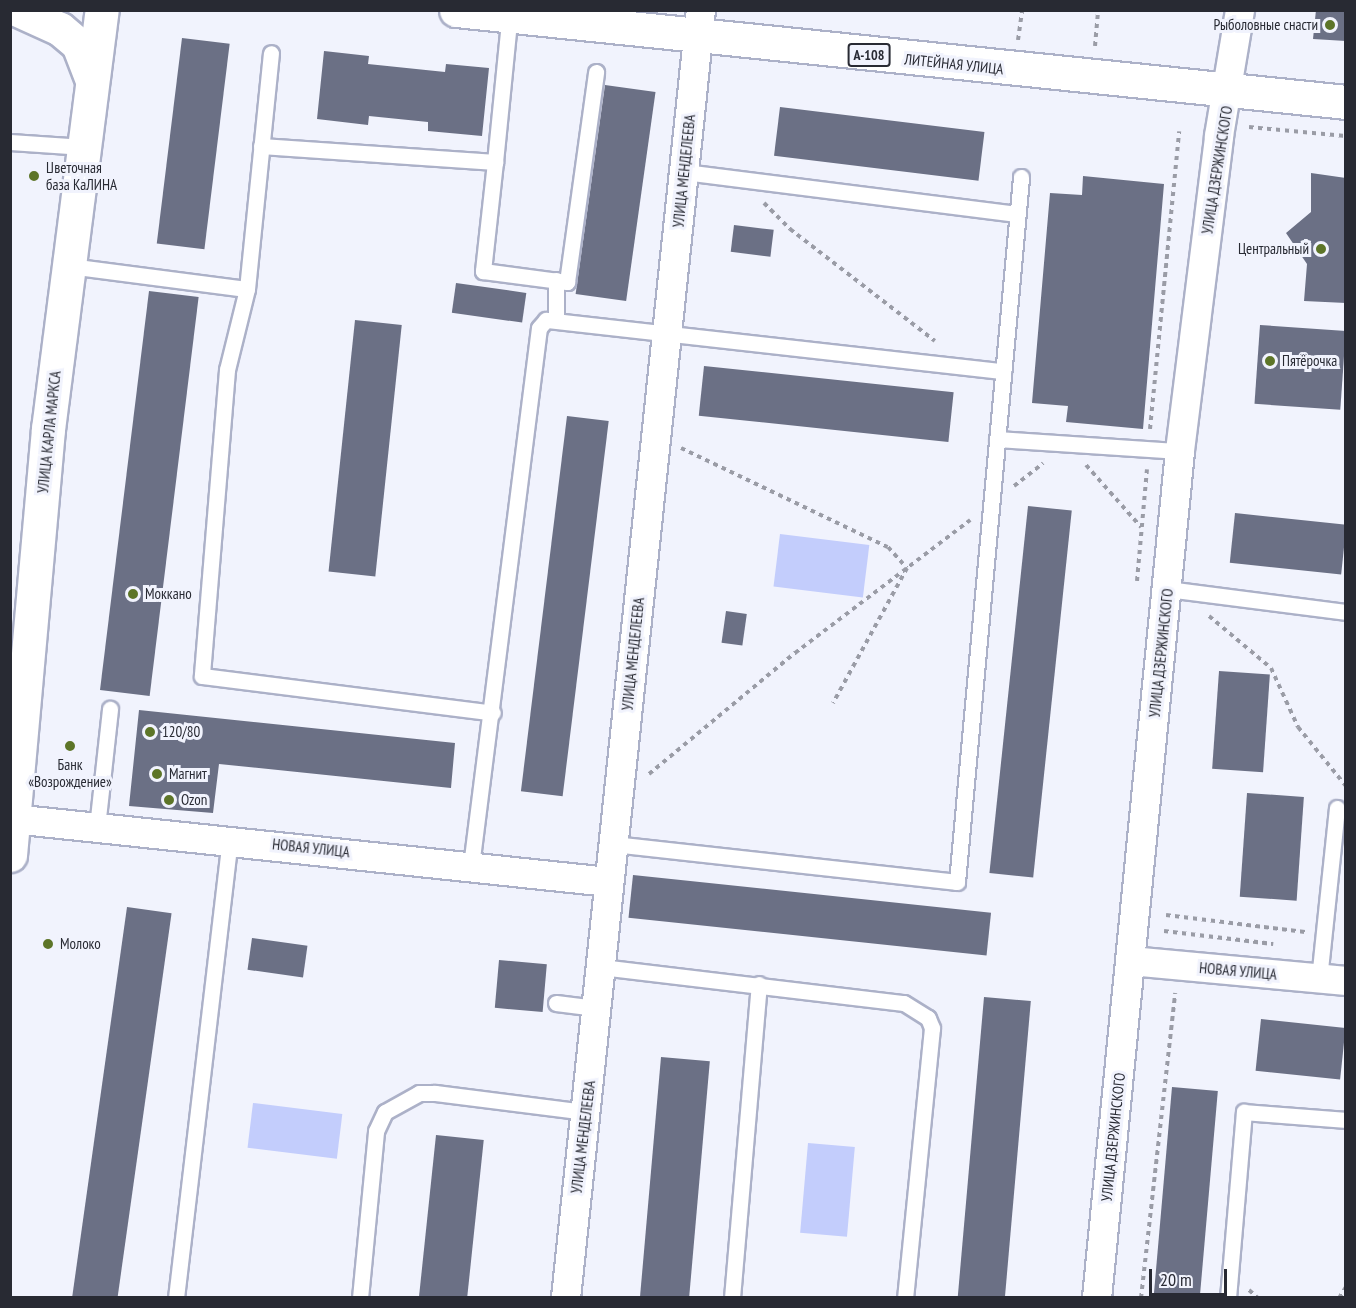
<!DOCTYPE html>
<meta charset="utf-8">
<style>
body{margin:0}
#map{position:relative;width:1356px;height:1308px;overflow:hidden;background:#f1f3fd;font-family:"PT Sans Narrow",sans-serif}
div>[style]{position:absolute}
.green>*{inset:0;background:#c3cdfc;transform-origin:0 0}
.building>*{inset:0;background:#6b7085;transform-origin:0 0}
.path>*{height:4px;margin-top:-2px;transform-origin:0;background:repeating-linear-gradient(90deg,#9a9ca6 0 4.5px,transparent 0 9px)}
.roads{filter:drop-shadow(2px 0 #acb1c8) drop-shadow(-2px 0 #acb1c8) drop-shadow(0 2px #acb1c8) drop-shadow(0 -2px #acb1c8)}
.lane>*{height:15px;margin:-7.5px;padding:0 7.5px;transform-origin:7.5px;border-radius:7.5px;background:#fff}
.street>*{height:28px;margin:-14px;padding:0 14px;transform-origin:14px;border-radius:14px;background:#fff}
.secondary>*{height:33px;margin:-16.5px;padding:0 16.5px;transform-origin:16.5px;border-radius:16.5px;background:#fff}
.highway>*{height:33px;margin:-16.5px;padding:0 16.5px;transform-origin:16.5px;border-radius:16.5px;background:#fff}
.dots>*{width:16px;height:16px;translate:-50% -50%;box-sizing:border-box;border:3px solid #f1f3fd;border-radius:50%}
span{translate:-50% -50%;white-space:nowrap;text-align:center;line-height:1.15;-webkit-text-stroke:6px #f1f3fd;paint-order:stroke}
.shield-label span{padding:2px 4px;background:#f1f3fd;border:2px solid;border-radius:4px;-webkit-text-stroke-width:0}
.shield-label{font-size:14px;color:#282a33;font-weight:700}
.poi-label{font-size:15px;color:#282a33}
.right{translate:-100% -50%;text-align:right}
.left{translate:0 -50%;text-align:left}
.street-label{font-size:15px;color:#282a33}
.frame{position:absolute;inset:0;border:12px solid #282a33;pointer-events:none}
.scale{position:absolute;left:1149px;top:1269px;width:78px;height:27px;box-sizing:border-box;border:3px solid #282a33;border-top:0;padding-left:8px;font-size:18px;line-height:21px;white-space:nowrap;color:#282a33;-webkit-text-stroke:4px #f1f3fd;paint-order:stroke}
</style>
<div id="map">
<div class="green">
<i style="left:780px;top:534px;width:90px;height:53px;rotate:7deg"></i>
<i style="left:253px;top:1103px;width:90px;height:45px;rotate:7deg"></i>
<i style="left:808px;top:1143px;width:47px;height:90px;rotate:5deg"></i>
</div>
<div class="building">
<i style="clip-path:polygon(1316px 10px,1346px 10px,1346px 41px,1313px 39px)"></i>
<i style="left:182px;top:38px;width:48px;height:207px;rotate:7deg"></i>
<i style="clip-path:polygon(324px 51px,369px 56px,368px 64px,445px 72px,446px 64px,489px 68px,482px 136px,428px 131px,428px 122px,369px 116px,368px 125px,317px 119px)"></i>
<i style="left:605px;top:85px;width:51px;height:211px;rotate:8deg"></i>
<i style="left:780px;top:107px;width:206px;height:49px;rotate:7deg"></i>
<i style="clip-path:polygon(1311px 173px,1346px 178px,1346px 303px,1304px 301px,1307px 264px,1286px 233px,1311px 212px)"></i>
<i style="clip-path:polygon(1083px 176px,1164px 184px,1143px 429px,1066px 422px,1068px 406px,1032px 403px,1050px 193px,1082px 195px)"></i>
<i style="left:734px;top:225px;width:40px;height:27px;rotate:7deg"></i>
<i style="left:456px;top:283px;width:71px;height:30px;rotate:8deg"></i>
<i style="left:149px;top:291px;width:50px;height:402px;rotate:7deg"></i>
<i style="left:355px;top:320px;width:47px;height:253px;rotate:6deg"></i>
<i style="left:1260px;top:325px;width:86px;height:79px;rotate:4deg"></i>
<i style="left:704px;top:366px;width:251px;height:50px;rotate:6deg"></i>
<i style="left:567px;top:416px;width:42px;height:378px;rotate:7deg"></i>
<i style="left:1028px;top:506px;width:44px;height:369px;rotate:6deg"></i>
<i style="left:1235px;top:513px;width:112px;height:50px;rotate:6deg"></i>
<i style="left:726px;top:611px;width:21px;height:32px;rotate:8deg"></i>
<i style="left:1219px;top:671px;width:51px;height:98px;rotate:4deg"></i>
<i style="clip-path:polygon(139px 710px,455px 743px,451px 788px,219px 764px,213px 813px,129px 806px)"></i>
<i style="left:1247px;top:793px;width:57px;height:104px;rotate:4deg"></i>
<i style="left:633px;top:875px;width:360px;height:43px;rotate:6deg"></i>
<i style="left:127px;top:907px;width:45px;height:394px;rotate:8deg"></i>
<i style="left:252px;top:938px;width:56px;height:32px;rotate:8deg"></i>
<i style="left:499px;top:960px;width:48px;height:48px;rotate:5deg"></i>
<i style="left:984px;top:997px;width:47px;height:302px;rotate:5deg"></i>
<i style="left:1261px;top:1019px;width:85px;height:52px;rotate:6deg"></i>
<i style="left:661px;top:1057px;width:49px;height:242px;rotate:5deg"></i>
<i style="left:1172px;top:1087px;width:46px;height:212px;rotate:5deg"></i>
<i style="left:436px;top:1135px;width:48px;height:164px;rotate:6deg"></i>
</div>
<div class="path">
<i style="left:1018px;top:40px;width:30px;rotate:-82deg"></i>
<i style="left:1095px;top:46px;width:36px;rotate:-85deg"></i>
<i style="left:1249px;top:127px;width:97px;rotate:5.3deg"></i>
<i style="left:764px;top:203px;width:37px;rotate:45deg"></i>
<i style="left:790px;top:229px;width:183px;rotate:37.7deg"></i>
<i style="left:1150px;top:429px;width:299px;rotate:-84.4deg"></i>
<i style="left:681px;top:448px;width:229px;rotate:25.6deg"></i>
<i style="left:888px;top:547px;width:28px;rotate:48deg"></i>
<i style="left:907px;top:568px;width:154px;rotate:118.7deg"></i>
<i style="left:1086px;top:465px;width:83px;rotate:48.4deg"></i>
<i style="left:1014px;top:486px;width:37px;rotate:-38deg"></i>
<i style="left:1137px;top:581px;width:112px;rotate:-84.9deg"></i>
<i style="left:1209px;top:616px;width:81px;rotate:40deg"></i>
<i style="left:1271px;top:668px;width:65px;rotate:65.4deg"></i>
<i style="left:1298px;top:727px;width:76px;rotate:50.9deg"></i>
<i style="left:649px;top:774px;width:190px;rotate:-39.7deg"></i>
<i style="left:795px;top:653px;width:220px;rotate:-37.2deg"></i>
<i style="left:1166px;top:915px;width:140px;rotate:7deg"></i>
<i style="left:1164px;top:931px;width:110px;rotate:6.8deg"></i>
<i style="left:1249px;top:1290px;width:12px;rotate:42deg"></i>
<i style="left:1141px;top:1298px;width:307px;rotate:-83.6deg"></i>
<i style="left:1339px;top:1298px;width:13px;rotate:-58deg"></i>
</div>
<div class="roads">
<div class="lane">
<i style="left:10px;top:142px;width:74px;rotate:3.9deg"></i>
<i style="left:261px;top:146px;width:235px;rotate:3.9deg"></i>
<i style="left:495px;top:162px;width:110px;rotate:96.3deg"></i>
<i style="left:483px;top:271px;width:85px;rotate:7.5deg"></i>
<i style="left:567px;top:282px;width:212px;rotate:-82.1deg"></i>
<i style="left:495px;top:162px;width:150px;rotate:-84.3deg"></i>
<i style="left:684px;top:172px;width:336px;rotate:7.2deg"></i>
<i style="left:69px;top:266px;width:179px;rotate:7.4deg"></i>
<i style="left:247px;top:289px;width:237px;rotate:-84.2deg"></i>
<i style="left:247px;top:289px;width:83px;rotate:103.9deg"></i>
<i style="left:227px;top:370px;width:307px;rotate:94.7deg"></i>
<i style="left:202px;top:676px;width:293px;rotate:7.2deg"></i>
<i style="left:556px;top:320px;width:40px;rotate:-90deg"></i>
<i style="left:997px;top:439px;width:183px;rotate:3.8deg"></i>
<i style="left:1167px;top:589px;width:180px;rotate:7.3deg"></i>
<i style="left:97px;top:827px;width:119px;rotate:-83.7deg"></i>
<i style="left:614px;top:844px;width:345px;rotate:6.3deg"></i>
<i style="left:957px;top:882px;width:708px;rotate:-84.81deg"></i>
<i style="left:471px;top:866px;width:542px;rotate:-82.8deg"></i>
<i style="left:539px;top:328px;width:11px;rotate:-49deg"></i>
<i style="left:546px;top:320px;width:460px;rotate:6.4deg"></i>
<i style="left:601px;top:967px;width:305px;rotate:6.8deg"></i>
<i style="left:904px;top:1003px;width:28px;rotate:32deg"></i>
<i style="left:928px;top:1018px;width:11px;rotate:68deg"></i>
<i style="left:932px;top:1028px;width:271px;rotate:95.7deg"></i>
<i style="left:1319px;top:979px;width:172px;rotate:-84deg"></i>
<i style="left:556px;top:1003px;width:40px;rotate:7.1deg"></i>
<i style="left:176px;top:1298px;width:462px;rotate:-83.3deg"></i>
<i style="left:360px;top:1298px;width:168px;rotate:-84.5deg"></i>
<i style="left:376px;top:1131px;width:21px;rotate:-65deg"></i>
<i style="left:385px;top:1112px;width:39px;rotate:-29deg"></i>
<i style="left:419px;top:1093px;width:16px"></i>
<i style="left:435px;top:1093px;width:151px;rotate:7.2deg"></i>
<i style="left:732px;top:1298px;width:315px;rotate:-85.1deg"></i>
<i style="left:1228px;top:1298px;width:187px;rotate:-85.1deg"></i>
<i style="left:1244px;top:1112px;width:102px;rotate:4.5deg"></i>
</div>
<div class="street">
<i style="left:13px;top:819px;width:598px;rotate:6.04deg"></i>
<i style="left:1131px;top:961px;width:216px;rotate:5.3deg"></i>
<i style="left:566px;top:1298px;width:1295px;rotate:-84.02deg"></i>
<i style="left:1097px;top:1298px;width:851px;rotate:-84.4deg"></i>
<i style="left:1180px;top:451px;width:317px;rotate:-82.9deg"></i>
<i style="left:1219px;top:136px;width:128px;rotate:-80.5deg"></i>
</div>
<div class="secondary">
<i style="left:18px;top:10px;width:46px;rotate:24.3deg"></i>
<i style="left:60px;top:29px;width:23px;rotate:40deg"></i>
<i style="left:78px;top:44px;width:39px;rotate:69deg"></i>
<i style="left:10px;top:855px;width:428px;rotate:-84.9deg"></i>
<i style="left:48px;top:429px;width:422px;rotate:-82.7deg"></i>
</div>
<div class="highway">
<i style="left:456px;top:10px;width:895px;rotate:5.9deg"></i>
</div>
</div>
<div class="dots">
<i style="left:1330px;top:25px;background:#5d7528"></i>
<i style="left:34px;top:176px;background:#5d7528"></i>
<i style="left:1321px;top:249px;background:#5d7528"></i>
<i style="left:1270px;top:361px;background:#5d7528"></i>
<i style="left:133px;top:594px;background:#5d7528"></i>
<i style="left:150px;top:732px;background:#5d7528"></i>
<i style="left:70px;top:746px;background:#5d7528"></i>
<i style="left:157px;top:774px;background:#5d7528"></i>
<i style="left:169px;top:800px;background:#5d7528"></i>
<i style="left:48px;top:944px;background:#5d7528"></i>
</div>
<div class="shield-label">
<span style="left:869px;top:55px">А-108</span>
</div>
<div class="poi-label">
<span class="right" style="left:1318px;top:25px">Рыболовные снасти</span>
<span class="left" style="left:46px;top:176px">Цветочная<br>база КаЛИНА</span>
<span class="right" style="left:1309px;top:249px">Центральный</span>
<span class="left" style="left:1282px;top:361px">Пятёрочка</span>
<span class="left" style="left:145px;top:594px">Моккано</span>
<span class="left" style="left:162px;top:732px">120/80</span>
<span style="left:70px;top:773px">Банк<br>«Возрождение»</span>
<span class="left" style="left:169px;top:774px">Магнит</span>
<span class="left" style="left:181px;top:800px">Ozon</span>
<span class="left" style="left:60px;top:944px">Молоко</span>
</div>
<div class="street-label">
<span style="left:954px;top:64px;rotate:6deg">ЛИТЕЙНАЯ УЛИЦА</span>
<span style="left:1217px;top:170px;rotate:-81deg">УЛИЦА ДЗЕРЖИНСКОГО</span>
<span style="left:684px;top:171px;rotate:-84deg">УЛИЦА МЕНДЕЛЕЕВА</span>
<span style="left:49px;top:432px;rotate:-84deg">УЛИЦА КАРЛА МАРКСА</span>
<span style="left:1161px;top:653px;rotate:-84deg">УЛИЦА ДЗЕРЖИНСКОГО</span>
<span style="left:633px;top:654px;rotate:-84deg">УЛИЦА МЕНДЕЛЕЕВА</span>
<span style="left:311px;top:848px;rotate:6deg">НОВАЯ УЛИЦА</span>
<span style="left:1238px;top:971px;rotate:5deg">НОВАЯ УЛИЦА</span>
<span style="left:583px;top:1137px;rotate:-83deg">УЛИЦА МЕНДЕЛЕЕВА</span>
<span style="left:1113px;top:1137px;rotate:-84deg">УЛИЦА ДЗЕРЖИНСКОГО</span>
</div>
<div class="frame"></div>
<div class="scale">20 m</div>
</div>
